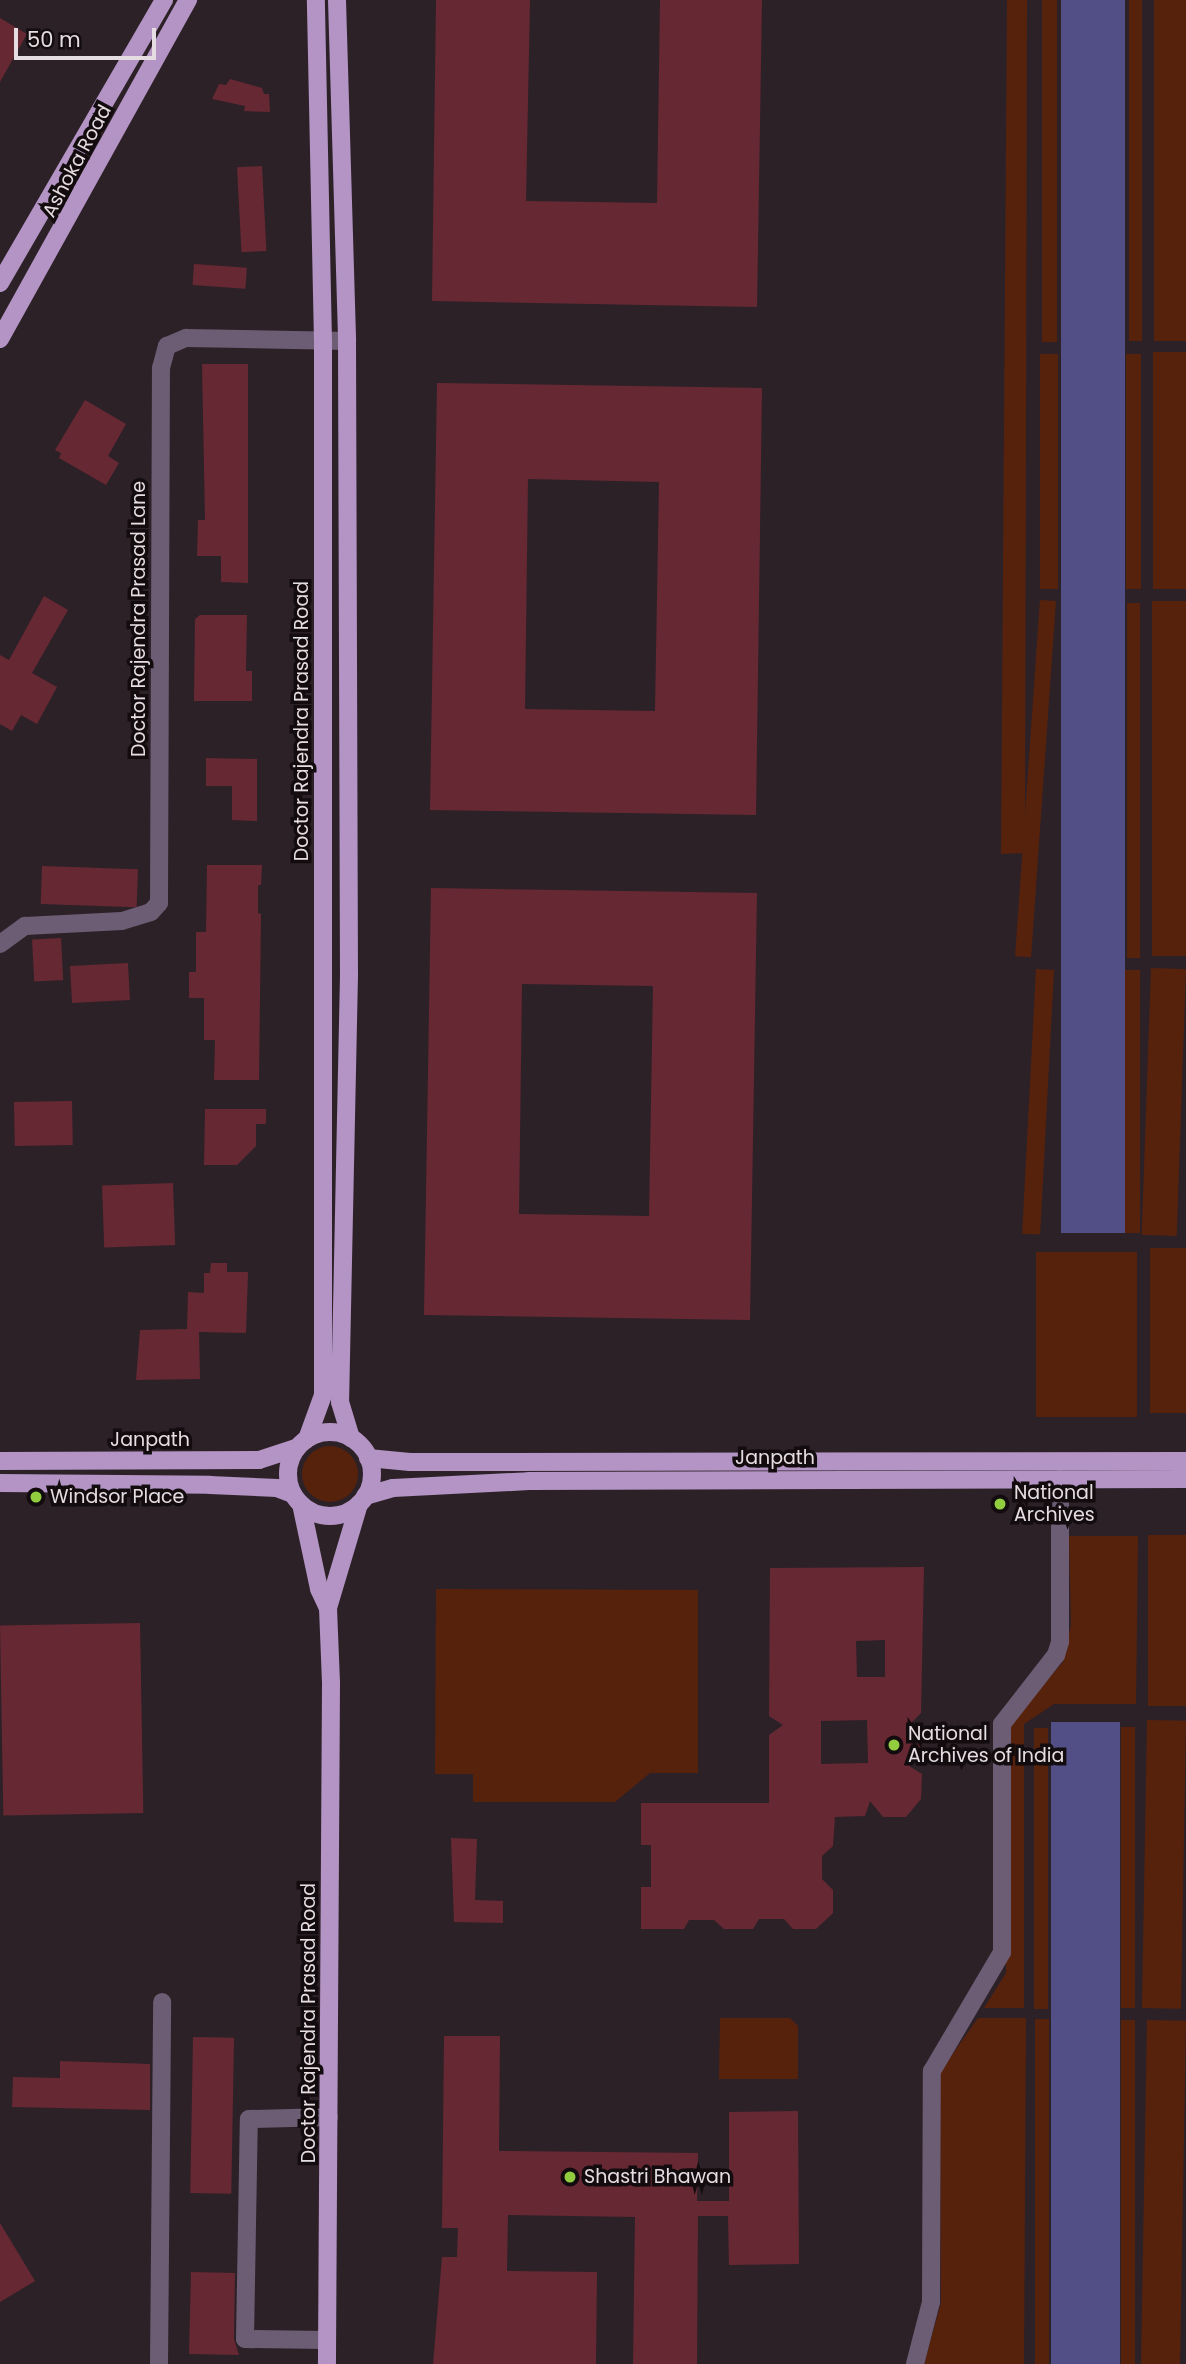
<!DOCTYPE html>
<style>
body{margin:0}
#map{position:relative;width:1186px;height:2364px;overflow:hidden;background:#2d2128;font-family:Poppins,sans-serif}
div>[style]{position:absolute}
.green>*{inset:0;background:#57220c;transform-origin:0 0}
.round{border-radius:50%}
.water>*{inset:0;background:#524f87;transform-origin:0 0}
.building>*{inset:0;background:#662833;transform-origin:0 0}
.minor>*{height:18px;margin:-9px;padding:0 9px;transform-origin:9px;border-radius:9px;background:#6c5d74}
.major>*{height:18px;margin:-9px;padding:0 9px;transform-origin:9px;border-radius:9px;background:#b394c4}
.major>.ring{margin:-9px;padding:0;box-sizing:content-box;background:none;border:18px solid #b394c4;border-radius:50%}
.dots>*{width:19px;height:19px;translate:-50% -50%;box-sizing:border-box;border:4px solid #120c0f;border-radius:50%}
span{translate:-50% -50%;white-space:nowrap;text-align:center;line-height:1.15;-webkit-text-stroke:7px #120c0f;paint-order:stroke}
.street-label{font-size:19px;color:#e5dde1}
.poi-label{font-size:19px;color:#e5dde1}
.left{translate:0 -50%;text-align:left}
.scale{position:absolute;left:14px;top:28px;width:142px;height:32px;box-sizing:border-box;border:4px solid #e5dde1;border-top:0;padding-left:9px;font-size:21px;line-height:24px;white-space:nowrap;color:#e5dde1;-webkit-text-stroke:5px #120c0f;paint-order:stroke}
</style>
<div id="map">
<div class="green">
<i style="clip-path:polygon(1007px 0,1027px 0,1025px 853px,1001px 854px)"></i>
<i style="left:1042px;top:0;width:15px;height:342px"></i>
<i style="left:1129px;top:0;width:13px;height:341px"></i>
<i style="left:1154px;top:0;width:32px;height:341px"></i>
<i style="left:1153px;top:352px;width:33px;height:237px"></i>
<i style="left:1040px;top:354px;width:18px;height:235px"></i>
<i style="left:1126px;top:354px;width:15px;height:235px"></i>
<i style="left:1040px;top:600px;width:16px;height:357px;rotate:4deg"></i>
<i style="left:1152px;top:601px;width:34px;height:355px"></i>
<i style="left:1127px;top:603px;width:13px;height:355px"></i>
<i style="left:1151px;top:968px;width:35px;height:267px;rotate:2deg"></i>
<i style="left:1036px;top:969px;width:18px;height:265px;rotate:3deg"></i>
<i style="left:1125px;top:970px;width:15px;height:263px"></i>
<i style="left:1150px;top:1248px;width:36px;height:165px"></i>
<i style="left:1036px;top:1252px;width:101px;height:165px"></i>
<i class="round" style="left:302px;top:1446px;width:56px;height:56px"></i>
<i style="left:1148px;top:1535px;width:38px;height:171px"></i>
<i style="clip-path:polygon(1069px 1536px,1138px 1536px,1136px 1704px,1054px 1704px,1024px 1724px,1024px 2008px,984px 2008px,1006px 1973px,1009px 1725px,1063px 1662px,1071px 1625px)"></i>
<i style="clip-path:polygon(436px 1589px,698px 1590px,698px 1773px,650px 1773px,615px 1802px,473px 1802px,473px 1774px,435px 1774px)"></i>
<i style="left:1147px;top:1720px;width:39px;height:288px;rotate:1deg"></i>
<i style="left:1121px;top:1727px;width:14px;height:281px"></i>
<i style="left:1034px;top:1728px;width:14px;height:281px"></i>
<i style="clip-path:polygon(720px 2018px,790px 2018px,798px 2026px,798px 2079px,719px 2079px)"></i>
<i style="clip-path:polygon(978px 2018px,1026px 2018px,1024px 2364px,924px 2364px,941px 2303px,940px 2072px)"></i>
<i style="left:1035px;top:2019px;width:14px;height:345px"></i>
<i style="left:1121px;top:2020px;width:14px;height:344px"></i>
<i style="left:1147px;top:2020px;width:39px;height:344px;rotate:1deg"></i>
</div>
<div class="water">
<i style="left:1061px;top:0;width:64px;height:1233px"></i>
<i style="left:1051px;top:1722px;width:69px;height:642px"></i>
</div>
<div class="building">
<i style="clip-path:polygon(436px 0,530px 0,526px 201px,657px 203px,660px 0,762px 0,757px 307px,432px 301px)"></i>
<i style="clip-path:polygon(0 18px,27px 34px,0 82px)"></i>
<i style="clip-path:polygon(230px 79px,262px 88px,264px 94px,269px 94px,270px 112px,244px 111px,245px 106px,212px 99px,219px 84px,226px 85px)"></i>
<i style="left:262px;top:166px;width:85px;height:25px;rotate:87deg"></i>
<i style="left:194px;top:264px;width:53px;height:21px;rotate:4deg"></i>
<i style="clip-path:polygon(202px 364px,248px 364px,248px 583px,221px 582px,221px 556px,197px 556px,198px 520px,205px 520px)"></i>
<i style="clip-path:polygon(evenodd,437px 383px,762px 388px,756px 815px,430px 810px,437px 383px,528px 479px,659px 482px,655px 711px,525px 709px,528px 479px)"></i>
<i style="clip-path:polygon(85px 400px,126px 424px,108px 456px,119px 463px,106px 485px,59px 458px,61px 453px,55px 450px)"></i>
<i style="clip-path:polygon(44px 596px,68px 610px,32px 673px,57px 687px,37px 724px,21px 715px,12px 731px,0 724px,0 655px,9px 660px)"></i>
<i style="clip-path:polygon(200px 615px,247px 615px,246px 671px,252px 671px,252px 701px,194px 701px,195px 619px)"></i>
<i style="clip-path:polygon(206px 758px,257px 759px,257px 821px,232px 820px,232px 786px,206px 786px)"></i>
<i style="clip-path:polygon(207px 865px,262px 865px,261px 885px,258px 885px,258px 913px,261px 914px,259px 1080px,214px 1080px,215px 1040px,204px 1040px,204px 998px,189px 998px,189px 972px,196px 972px,196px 932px,206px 932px)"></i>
<i style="left:42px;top:866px;width:96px;height:38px;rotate:2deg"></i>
<i style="clip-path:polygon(evenodd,431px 888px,757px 893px,750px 1320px,424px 1315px,431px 888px,522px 984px,653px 986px,649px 1216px,519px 1214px,522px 984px)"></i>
<i style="left:61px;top:938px;width:42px;height:29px;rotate:87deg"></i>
<i style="left:128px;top:963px;width:37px;height:58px;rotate:87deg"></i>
<i style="left:72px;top:1101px;width:44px;height:58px;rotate:89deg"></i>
<i style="clip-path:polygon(205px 1109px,266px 1109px,266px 1124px,256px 1124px,256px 1146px,237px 1165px,204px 1165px)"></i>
<i style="left:173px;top:1183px;width:62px;height:71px;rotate:88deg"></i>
<i style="clip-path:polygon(211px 1263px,227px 1263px,227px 1272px,248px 1272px,246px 1333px,199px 1332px,200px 1379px,136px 1380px,140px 1330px,187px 1329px,188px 1292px,204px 1293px,204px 1273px,210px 1273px)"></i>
<i style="clip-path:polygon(evenodd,924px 1567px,921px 1713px,910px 1724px,921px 1732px,922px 1756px,909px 1766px,922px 1774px,921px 1799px,906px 1817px,883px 1817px,870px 1801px,865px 1816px,835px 1817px,833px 1846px,822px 1856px,822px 1879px,833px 1890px,833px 1913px,816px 1929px,793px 1929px,784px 1919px,759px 1919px,753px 1929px,724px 1929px,714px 1920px,689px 1920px,684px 1929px,641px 1929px,641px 1887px,651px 1887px,651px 1845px,641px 1845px,641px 1803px,769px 1803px,769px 1735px,783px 1725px,769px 1716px,770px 1568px,924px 1567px,885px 1640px,885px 1677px,857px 1677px,856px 1641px,885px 1640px,924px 1567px,867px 1720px,868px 1763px,821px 1764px,821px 1721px,867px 1720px)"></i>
<i style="left:140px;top:1623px;width:190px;height:140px;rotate:89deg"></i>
<i style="clip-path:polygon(451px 1838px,477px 1839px,475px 1900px,503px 1901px,503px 1923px,454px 1922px)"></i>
<i style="clip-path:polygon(444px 2036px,500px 2036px,499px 2151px,698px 2153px,697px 2201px,729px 2201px,729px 2112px,798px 2111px,799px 2264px,729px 2265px,728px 2216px,698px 2216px,697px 2364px,633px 2364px,635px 2217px,508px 2215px,507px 2271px,597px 2272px,596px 2364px,433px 2364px,442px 2257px,457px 2257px,458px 2228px,442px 2228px)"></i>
<i style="left:193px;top:2037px;width:41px;height:156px;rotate:1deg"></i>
<i style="clip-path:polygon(60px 2061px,150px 2064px,150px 2110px,12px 2107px,13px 2077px,60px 2078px)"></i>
<i style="clip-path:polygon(0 2223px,35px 2281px,0 2302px)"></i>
<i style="clip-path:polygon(191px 2272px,235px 2273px,234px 2339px,239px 2355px,189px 2354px)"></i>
</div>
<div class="minor">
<i style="left:0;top:944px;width:31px;rotate:-36deg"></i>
<i style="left:25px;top:926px;width:97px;rotate:-3deg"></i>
<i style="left:122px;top:921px;width:30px;rotate:-17deg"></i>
<i style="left:151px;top:912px;width:12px;rotate:-48deg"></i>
<i style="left:159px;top:903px;width:535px;rotate:-89.79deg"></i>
<i style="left:161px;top:368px;width:23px;rotate:-75deg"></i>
<i style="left:167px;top:346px;width:21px;rotate:-23deg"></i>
<i style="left:186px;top:338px;width:161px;rotate:1.1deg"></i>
<i style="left:327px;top:2340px;width:82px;rotate:-179.3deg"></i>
<i style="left:245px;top:2339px;width:220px;rotate:-89deg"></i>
<i style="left:249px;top:2119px;width:80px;rotate:-1.4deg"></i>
<i style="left:159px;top:2364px;width:362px;rotate:-89.5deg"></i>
<i style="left:915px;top:2364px;width:64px;rotate:-75.5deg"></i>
<i style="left:931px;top:2302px;width:231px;rotate:-89.8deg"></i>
<i style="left:932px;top:2071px;width:138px;rotate:-59.5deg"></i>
<i style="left:1002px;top:1952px;width:228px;rotate:-90deg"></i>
<i style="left:1002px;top:1724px;width:88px;rotate:-52deg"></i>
<i style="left:1056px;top:1655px;width:14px;rotate:-73deg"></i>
<i style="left:1060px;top:1642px;width:163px;rotate:-90deg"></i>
</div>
<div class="major">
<i style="left:337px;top:0;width:341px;rotate:88.3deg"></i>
<i style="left:347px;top:341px;width:634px;rotate:89.82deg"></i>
<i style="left:349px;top:975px;width:427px;rotate:91.2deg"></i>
<i style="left:340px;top:1402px;width:38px;rotate:73deg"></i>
<i style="left:0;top:283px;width:327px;rotate:-59.9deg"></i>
<i style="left:0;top:339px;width:388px;rotate:-61deg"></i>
<i class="ring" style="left:288px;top:1432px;width:66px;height:66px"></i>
<i style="left:307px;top:1439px;width:47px;rotate:-70deg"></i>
<i style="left:323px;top:1395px;width:1053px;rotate:-90deg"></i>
<i style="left:323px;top:342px;width:342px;rotate:-91.2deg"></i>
<i style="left:368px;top:1458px;width:42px;rotate:5.4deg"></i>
<i style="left:410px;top:1462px;width:776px;rotate:-0.07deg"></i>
<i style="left:0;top:1461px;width:259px;rotate:-0.2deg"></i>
<i style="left:259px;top:1460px;width:40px;rotate:-18deg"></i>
<i style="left:0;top:1483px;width:210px;rotate:0.5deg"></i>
<i style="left:210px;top:1485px;width:67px;rotate:2.6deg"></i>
<i style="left:277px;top:1488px;width:17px;rotate:21deg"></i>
<i style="left:365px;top:1496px;width:29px;rotate:-16deg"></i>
<i style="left:393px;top:1488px;width:136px;rotate:-2.9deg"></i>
<i style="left:529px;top:1481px;width:657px;rotate:-0.17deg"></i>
<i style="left:301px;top:1504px;width:87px;rotate:78deg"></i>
<i style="left:319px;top:1589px;width:21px;rotate:65deg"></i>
<i style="left:328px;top:1608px;width:75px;rotate:87.7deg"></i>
<i style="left:331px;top:1683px;width:681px;rotate:90.34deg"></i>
<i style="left:328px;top:1608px;width:109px;rotate:-73.4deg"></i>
</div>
<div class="dots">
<i style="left:36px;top:1497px;background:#91cd3f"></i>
<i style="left:1000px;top:1504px;background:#91cd3f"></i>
<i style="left:894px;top:1745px;background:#91cd3f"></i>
<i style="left:570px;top:2177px;background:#91cd3f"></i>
</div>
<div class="street-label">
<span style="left:77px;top:161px;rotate:-62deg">Ashoka Road</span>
<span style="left:139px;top:619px;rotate:-90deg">Doctor Rajendra Prasad Lane</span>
<span style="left:302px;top:721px;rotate:-90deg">Doctor Rajendra Prasad Road</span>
<span style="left:150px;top:1440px">Janpath</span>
<span style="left:775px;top:1458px">Janpath</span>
<span style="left:309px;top:2023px;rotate:-90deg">Doctor Rajendra Prasad Road</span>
</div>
<div class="poi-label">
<span class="left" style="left:1014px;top:1504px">National<br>Archives</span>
<span class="left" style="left:50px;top:1497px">Windsor Place</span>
<span class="left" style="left:908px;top:1745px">National<br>Archives of India</span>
<span class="left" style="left:584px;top:2177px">Shastri Bhawan</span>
</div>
<div class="scale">50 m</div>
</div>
